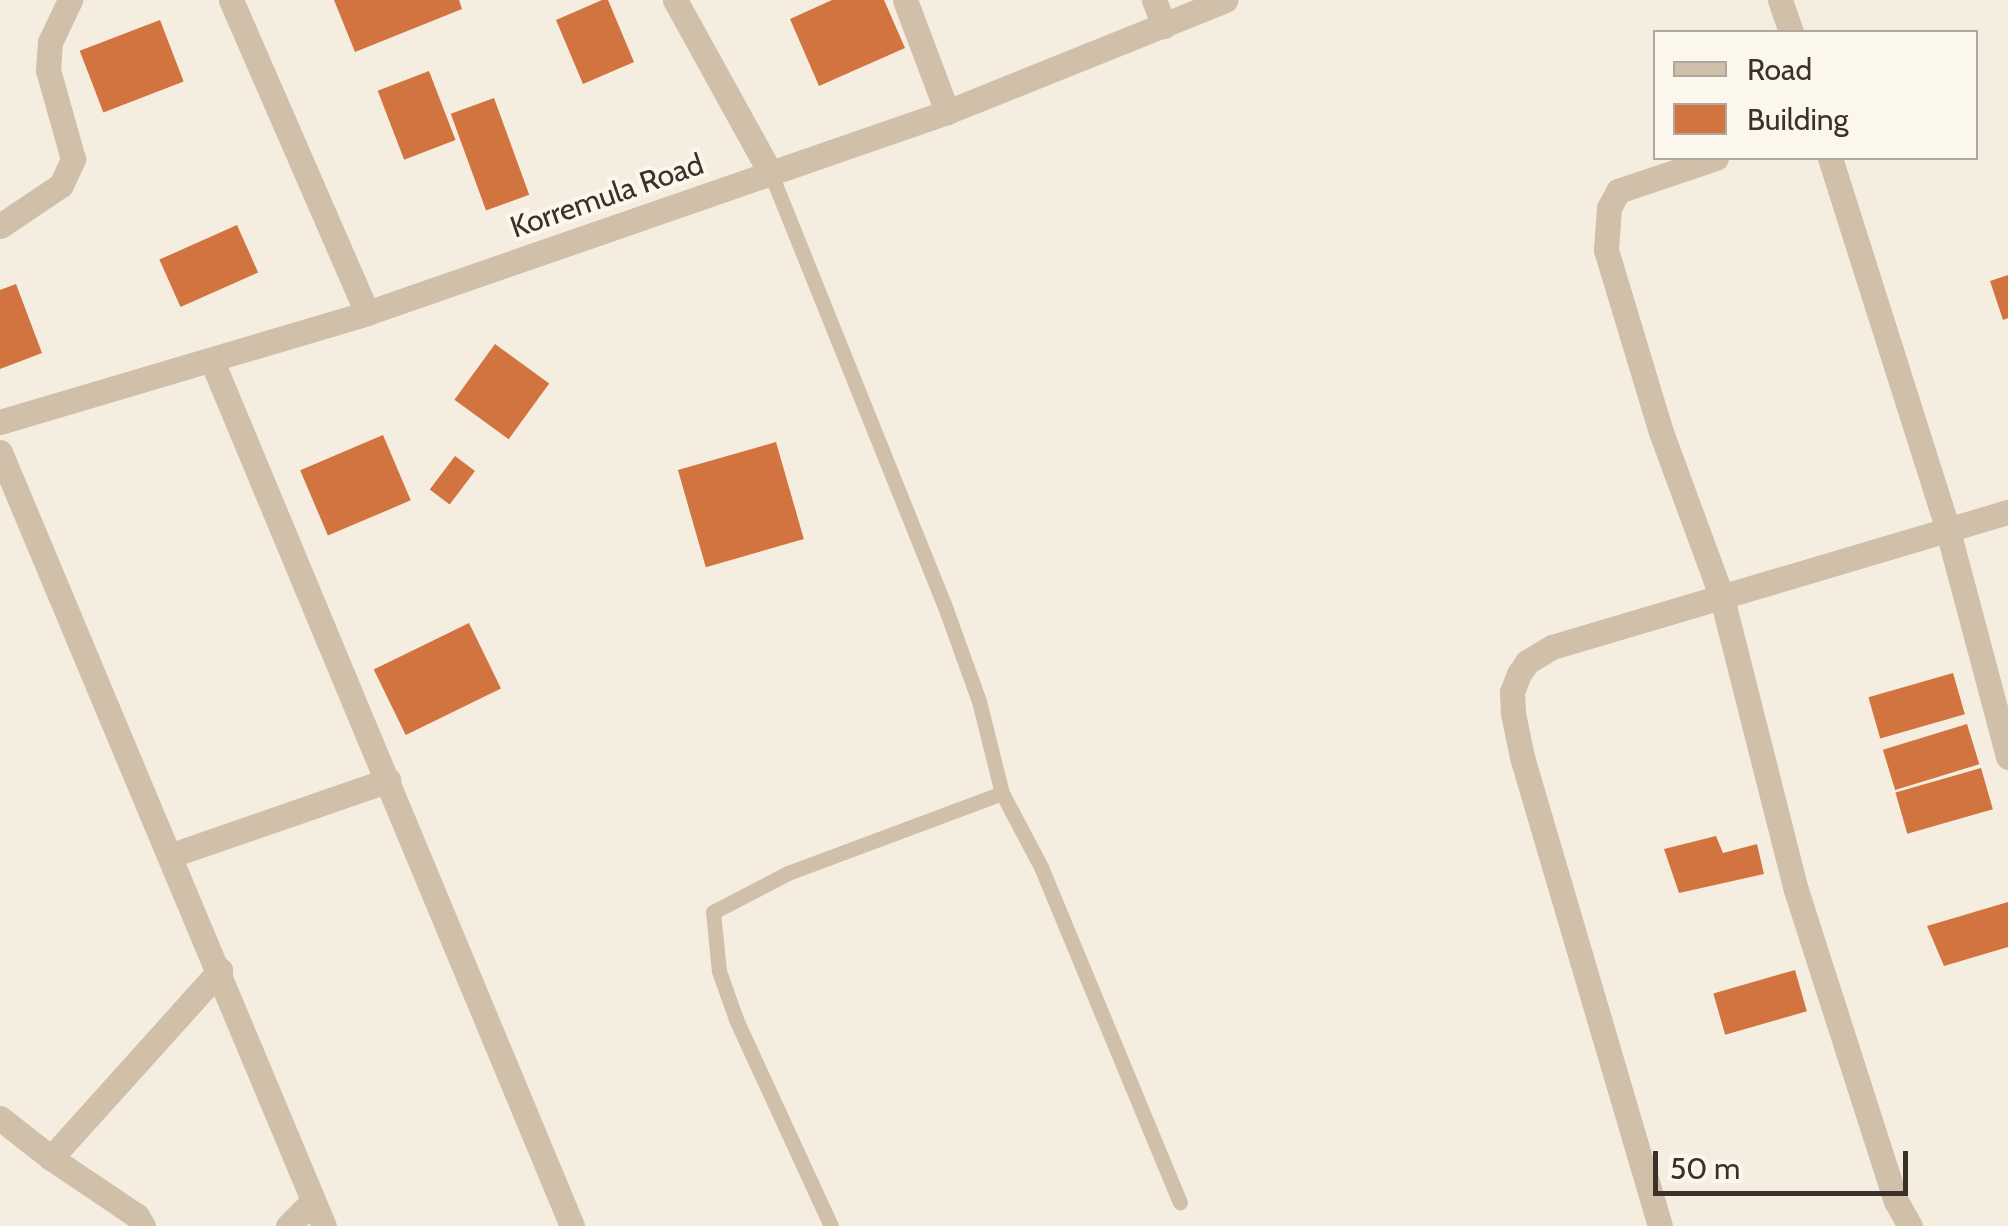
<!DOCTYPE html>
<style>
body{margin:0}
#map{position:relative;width:2008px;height:1226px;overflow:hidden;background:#f5eddf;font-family:Cabin,sans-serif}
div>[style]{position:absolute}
.building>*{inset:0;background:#d27440;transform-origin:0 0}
.service>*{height:15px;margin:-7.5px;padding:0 7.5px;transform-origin:7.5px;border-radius:7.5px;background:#d0bfa9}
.minor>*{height:25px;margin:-12.5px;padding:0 12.5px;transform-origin:12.5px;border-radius:12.5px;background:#d0bfa9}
.tertiary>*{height:25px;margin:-12.5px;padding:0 12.5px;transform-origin:12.5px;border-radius:12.5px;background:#d0bfa9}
span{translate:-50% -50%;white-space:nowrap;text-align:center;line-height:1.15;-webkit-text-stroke:8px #fcf7ec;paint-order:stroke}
.street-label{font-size:30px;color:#3c3129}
.legend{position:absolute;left:1653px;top:30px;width:325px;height:130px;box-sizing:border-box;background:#fcf7ec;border:2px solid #afa89e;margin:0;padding:12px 18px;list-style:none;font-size:30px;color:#3c3129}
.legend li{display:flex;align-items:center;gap:20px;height:50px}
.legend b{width:50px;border:2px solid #afa89e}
.scale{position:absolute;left:1653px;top:1151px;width:255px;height:45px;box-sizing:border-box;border:5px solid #3c3129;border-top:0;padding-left:12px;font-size:30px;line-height:35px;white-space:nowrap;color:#3c3129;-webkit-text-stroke:8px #fcf7ec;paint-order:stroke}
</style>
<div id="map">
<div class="building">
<i style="clip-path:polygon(334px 0,459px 0,462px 9px,355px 52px)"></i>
<i style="clip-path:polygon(602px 0,608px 0,634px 62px,583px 84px,556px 20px)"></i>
<i style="clip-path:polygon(832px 0,884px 0,905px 48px,819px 86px,790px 19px)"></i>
<i style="left:160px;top:20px;width:66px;height:86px;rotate:69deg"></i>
<i style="left:429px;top:71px;width:74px;height:55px;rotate:69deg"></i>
<i style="left:494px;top:98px;width:103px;height:46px;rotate:70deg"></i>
<i style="left:237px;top:225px;width:52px;height:85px;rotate:66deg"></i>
<i style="clip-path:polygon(2008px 275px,2008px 318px,2003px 320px,1990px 281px)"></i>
<i style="clip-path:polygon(16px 284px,42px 353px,0 369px,0 290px)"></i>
<i style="left:495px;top:344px;width:67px;height:69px;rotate:36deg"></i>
<i style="left:383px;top:435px;width:71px;height:90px;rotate:67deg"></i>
<i style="left:776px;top:442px;width:101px;height:102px;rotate:74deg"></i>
<i style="left:455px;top:456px;width:25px;height:42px;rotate:37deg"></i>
<i style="left:469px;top:623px;width:73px;height:106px;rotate:64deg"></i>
<i style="left:1953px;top:673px;width:43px;height:88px;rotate:74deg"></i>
<i style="left:1967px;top:724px;width:42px;height:88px;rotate:73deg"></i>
<i style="left:1981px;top:768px;width:43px;height:89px;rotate:74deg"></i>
<i style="clip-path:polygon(1716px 836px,1723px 853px,1757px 844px,1764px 874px,1679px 893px,1664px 849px)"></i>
<i style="clip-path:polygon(2008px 902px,2008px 947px,1944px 966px,1927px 926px)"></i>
<i style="left:1795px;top:970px;width:43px;height:85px;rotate:74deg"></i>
</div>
<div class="service">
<i style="left:771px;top:174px;width:463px;rotate:68.1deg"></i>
<i style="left:944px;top:604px;width:103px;rotate:70.2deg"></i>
<i style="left:979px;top:701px;width:95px;rotate:76deg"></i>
<i style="left:1002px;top:793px;width:84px;rotate:62.2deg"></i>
<i style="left:1041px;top:867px;width:363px;rotate:67.5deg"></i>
<i style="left:831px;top:1226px;width:228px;rotate:-114.7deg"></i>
<i style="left:736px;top:1019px;width:51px;rotate:-109.5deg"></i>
<i style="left:719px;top:971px;width:59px;rotate:-95.8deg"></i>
<i style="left:713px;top:912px;width:85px;rotate:-27.5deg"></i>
<i style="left:788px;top:873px;width:228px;rotate:-20.5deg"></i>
</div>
<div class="minor">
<i style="left:231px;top:0;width:341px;rotate:66.5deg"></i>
<i style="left:675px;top:0;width:199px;rotate:61.1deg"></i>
<i style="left:905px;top:0;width:120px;rotate:69.4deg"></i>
<i style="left:1154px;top:0;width:28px;rotate:69deg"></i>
<i style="left:1780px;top:0;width:34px;rotate:71deg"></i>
<i style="left:1716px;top:158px;width:103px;rotate:161.4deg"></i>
<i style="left:1618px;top:191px;width:19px;rotate:118deg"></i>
<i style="left:1609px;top:208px;width:42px;rotate:94.1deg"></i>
<i style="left:1606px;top:250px;width:190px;rotate:73.2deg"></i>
<i style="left:1661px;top:432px;width:177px;rotate:69.8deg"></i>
<i style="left:1722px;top:598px;width:301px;rotate:75.8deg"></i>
<i style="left:1796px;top:890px;width:327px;rotate:72.2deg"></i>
<i style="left:1896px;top:1201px;width:29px;rotate:61deg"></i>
<i style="left:1830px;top:158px;width:391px;rotate:72.4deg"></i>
<i style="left:1948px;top:531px;width:234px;rotate:75.1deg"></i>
<i style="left:0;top:226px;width:73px;rotate:-33.9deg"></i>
<i style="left:61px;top:185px;width:29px;rotate:-65deg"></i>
<i style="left:73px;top:159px;width:92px;rotate:-105.7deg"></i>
<i style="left:48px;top:70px;width:28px;rotate:-86deg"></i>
<i style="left:50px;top:42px;width:47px;rotate:-64.5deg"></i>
<i style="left:212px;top:361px;width:937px;rotate:67.4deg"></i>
<i style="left:0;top:452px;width:839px;rotate:67.29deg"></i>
<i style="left:172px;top:855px;width:229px;rotate:-19.1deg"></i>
<i style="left:0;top:1118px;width:65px;rotate:38.1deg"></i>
<i style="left:51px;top:1158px;width:104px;rotate:34deg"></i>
<i style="left:137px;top:1216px;width:12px;rotate:59deg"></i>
<i style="left:51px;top:1158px;width:253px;rotate:-48deg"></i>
<i style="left:288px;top:1226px;width:34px;rotate:-45deg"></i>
<i style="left:1660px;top:1226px;width:489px;rotate:-106.4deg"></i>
<i style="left:1522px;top:757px;width:45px;rotate:-101.6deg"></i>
<i style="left:1513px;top:713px;width:21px;rotate:-93deg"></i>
<i style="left:1512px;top:692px;width:19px;rotate:-69deg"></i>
<i style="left:1519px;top:674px;width:14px;rotate:-56deg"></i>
<i style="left:1527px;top:662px;width:29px;rotate:-31deg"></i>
<i style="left:1552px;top:647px;width:476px;rotate:-16.5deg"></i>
</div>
<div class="tertiary">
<i style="left:0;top:422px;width:383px;rotate:-16.5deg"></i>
<i style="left:367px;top:313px;width:614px;rotate:-19.11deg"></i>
<i style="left:947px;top:112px;width:300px;rotate:-21.9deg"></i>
</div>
<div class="street-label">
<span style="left:607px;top:196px;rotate:-19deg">Korremula Road</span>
</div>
<ul class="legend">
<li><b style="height:12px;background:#d0bfa9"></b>Road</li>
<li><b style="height:28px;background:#d27440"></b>Building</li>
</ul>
<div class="scale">50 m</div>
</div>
